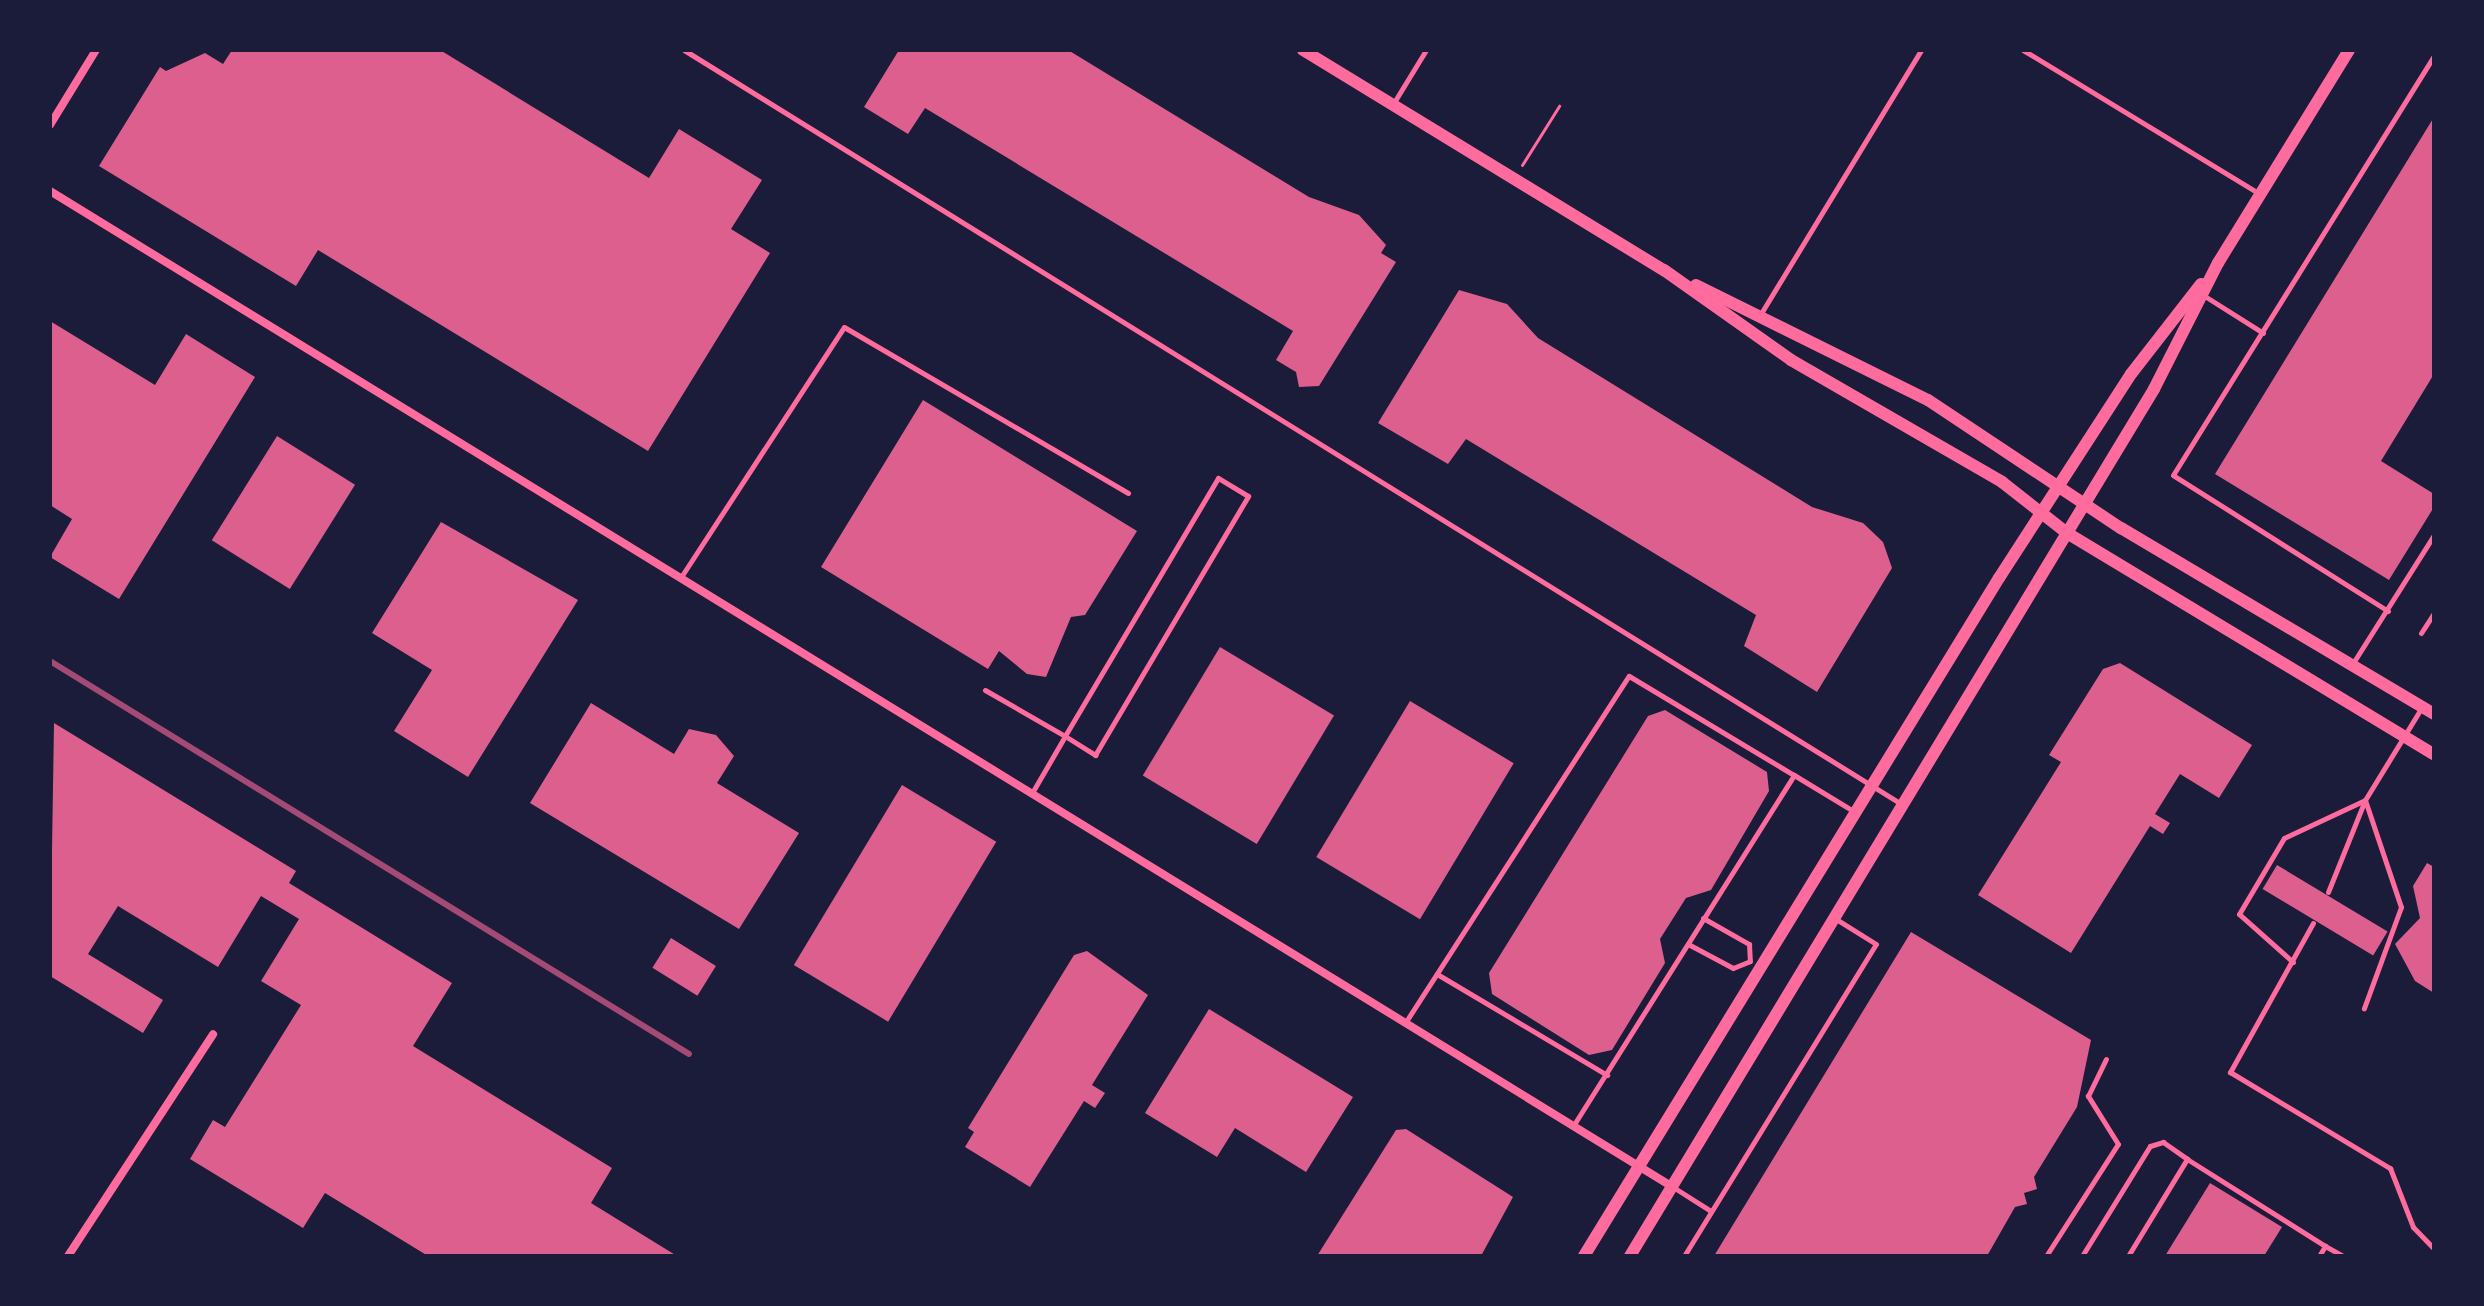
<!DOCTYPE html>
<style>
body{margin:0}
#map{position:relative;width:2484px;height:1306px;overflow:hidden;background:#1b1b3a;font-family:"Sofia Sans Condensed",sans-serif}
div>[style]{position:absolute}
.building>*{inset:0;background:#dd5f8e;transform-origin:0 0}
.path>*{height:3px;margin:-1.5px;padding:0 1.5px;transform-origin:1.5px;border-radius:1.5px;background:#ff6b9d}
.service>*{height:5px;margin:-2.5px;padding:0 2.5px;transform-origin:2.5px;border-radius:2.5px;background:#ff6b9d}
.minor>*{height:8px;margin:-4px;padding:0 4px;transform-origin:4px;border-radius:4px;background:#ff6b9d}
.tertiary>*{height:12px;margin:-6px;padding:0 6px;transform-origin:6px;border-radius:6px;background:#ff6b9d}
.rail>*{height:6px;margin:-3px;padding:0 3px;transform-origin:3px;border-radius:3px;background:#a44b75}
span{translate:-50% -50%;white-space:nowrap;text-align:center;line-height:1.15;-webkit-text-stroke:8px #1b1b3a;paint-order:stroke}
.frame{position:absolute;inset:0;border:52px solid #1b1b3a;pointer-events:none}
</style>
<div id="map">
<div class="building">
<i style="clip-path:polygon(232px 50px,440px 50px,649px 178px,679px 129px,762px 180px,731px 229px,770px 253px,648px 451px,318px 250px,296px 286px,99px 166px,160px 67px,166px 71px,205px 53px,223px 64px)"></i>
<i style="clip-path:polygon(899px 50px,1068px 50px,1309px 197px,1359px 215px,1386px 245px,1381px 253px,1396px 262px,1319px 386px,1299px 387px,1296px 372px,1276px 360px,1293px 331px,925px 108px,908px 134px,864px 107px)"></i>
<i style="clip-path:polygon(2434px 117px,2434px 374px,2381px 461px,2434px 494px,2434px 507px,2389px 580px,2215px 474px)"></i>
<i style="clip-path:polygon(1459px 290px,1507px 304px,1538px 338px,1812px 507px,1863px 523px,1883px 542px,1892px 568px,1817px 692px,1744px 646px,1756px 615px,1466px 439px,1448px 464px,1378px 423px)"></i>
<i style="clip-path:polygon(50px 321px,155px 385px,186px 334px,255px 377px,119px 599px,50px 557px,72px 519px,50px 505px)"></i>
<i style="clip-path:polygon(923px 400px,1137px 531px,1085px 615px,1071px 617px,1046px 677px,1027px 674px,999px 651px,988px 669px,821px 567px)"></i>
<i style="left:277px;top:436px;width:92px;height:123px;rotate:32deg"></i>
<i style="clip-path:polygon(441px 522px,578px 600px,468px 777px,394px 731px,432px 670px,372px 633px)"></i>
<i style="left:1220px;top:647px;width:133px;height:150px;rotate:31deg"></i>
<i style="clip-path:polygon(2120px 663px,2252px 745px,2219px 798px,2180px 774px,2155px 814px,2170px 823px,2163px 834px,2150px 826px,2071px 953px,1978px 895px,2061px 762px,2049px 755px,2103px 669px)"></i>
<i style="left:1410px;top:701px;width:121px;height:182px;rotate:31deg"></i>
<i style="clip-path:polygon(591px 703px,674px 754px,689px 729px,716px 735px,734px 756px,717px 783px,799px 833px,739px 929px,530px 803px)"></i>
<i style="clip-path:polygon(1665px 710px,1767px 772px,1769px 791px,1711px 890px,1686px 898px,1660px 939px,1665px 963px,1612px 1050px,1589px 1055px,1492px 994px,1489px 973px,1648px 716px)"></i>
<i style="clip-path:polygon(54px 723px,296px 871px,289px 883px,452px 983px,413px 1046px,612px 1168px,591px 1203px,677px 1256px,428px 1256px,325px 1193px,303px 1228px,190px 1159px,213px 1120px,225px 1127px,301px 1005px,261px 981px,299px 919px,261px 896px,218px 967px,118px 906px,88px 954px,163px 1000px,143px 1033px,50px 976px)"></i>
<i style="left:902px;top:785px;width:110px;height:210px;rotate:31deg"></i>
<i style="clip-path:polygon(2427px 863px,2434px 867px,2434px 993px,2415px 981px,2395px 944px,2420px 918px,2413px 886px)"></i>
<i style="left:2277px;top:865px;width:129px;height:28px;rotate:31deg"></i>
<i style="clip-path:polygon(1911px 932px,2091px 1040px,2077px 1107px,2034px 1177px,2037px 1189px,2024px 1193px,2027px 1204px,2015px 1207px,1987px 1256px,1714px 1256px)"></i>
<i style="left:671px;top:938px;width:53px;height:35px;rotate:32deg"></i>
<i style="clip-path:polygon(1087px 951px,1148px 995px,1092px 1085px,1105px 1093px,1095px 1108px,1084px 1101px,1030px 1187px,965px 1147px,974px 1132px,968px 1128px,1074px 955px)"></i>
<i style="clip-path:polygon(1209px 1009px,1353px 1097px,1306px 1172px,1235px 1128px,1217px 1157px,1145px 1113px)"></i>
<i style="clip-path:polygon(1406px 1129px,1513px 1197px,1481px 1256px,1317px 1256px,1396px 1130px)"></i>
<i style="clip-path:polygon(2210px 1183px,2282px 1227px,2264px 1256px,2165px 1256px)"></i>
</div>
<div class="path">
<i style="left:1522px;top:165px;width:70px;rotate:-57.9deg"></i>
</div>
<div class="service">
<i style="left:684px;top:50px;width:1434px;rotate:31.77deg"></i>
<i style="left:2023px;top:50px;width:277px;rotate:31.3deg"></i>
<i style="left:1393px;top:104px;width:63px;rotate:-58.6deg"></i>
<i style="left:2203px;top:295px;width:71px;rotate:32.3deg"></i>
<i style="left:1760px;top:315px;width:310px;rotate:-58.7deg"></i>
<i style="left:681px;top:577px;width:298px;rotate:-56.9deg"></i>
<i style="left:844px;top:327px;width:329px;rotate:30.3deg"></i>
<i style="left:2388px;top:611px;width:254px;rotate:-147.7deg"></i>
<i style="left:2173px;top:475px;width:494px;rotate:-58.1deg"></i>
<i style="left:2421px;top:633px;width:24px;rotate:-57deg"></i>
<i style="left:2353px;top:663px;width:151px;rotate:-57.7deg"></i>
<i style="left:985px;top:690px;width:92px;rotate:29.9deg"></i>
<i style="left:1065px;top:736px;width:36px;rotate:32deg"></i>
<i style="left:1095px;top:755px;width:301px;rotate:-59.4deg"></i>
<i style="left:1248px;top:496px;width:35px;rotate:-149deg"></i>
<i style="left:1218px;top:478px;width:300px;rotate:120.7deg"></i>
<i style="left:1065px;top:736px;width:66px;rotate:120.1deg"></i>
<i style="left:2328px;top:892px;width:99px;rotate:-68.1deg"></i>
<i style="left:2365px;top:800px;width:109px;rotate:-58.5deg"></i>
<i style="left:1703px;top:918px;width:53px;rotate:29.5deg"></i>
<i style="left:1749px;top:944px;width:17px;rotate:87deg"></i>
<i style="left:2313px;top:923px;width:171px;rotate:119.1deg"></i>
<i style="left:2230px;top:1072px;width:187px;rotate:31deg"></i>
<i style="left:2390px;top:1168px;width:63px;rotate:68.7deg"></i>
<i style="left:2413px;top:1227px;width:30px;rotate:46deg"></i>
<i style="left:1688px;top:944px;width:51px;rotate:28.1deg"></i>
<i style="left:1733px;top:968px;width:18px;rotate:-22deg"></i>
<i style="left:2293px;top:962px;width:72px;rotate:-138.4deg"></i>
<i style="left:2239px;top:914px;width:88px;rotate:-59.4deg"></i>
<i style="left:2284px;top:838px;width:89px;rotate:-25.1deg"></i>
<i style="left:2365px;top:800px;width:113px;rotate:71.4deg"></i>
<i style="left:2401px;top:907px;width:108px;rotate:110.1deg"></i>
<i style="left:1437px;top:974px;width:198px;rotate:30.7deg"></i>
<i style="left:1405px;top:1023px;width:413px;rotate:-57.2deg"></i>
<i style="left:1629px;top:676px;width:192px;rotate:31deg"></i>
<i style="left:1573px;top:1126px;width:415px;rotate:-57.8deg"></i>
<i style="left:1794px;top:775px;width:71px;rotate:31.2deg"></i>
<i style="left:1673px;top:1187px;width:45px;rotate:32.3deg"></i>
<i style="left:1684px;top:1256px;width:366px;rotate:-58.4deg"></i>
<i style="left:1876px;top:944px;width:47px;rotate:-148deg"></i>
<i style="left:2046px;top:1256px;width:133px;rotate:-57.3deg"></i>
<i style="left:2118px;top:1144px;width:57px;rotate:-122deg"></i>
<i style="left:2088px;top:1096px;width:41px;rotate:-64.1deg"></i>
<i style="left:2082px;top:1256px;width:129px;rotate:-58.3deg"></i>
<i style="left:2150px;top:1146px;width:14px;rotate:-17deg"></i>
<i style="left:2163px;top:1142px;width:29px;rotate:35deg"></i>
<i style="left:2128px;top:1256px;width:114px;rotate:-58.7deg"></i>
<i style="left:2187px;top:1159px;width:163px;rotate:32.2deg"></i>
<i style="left:2319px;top:1256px;width:12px;rotate:-59deg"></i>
<i style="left:2325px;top:1246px;width:21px;rotate:29deg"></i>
</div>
<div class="minor">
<i style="left:50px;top:125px;width:88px;rotate:-58.5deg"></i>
<i style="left:50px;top:191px;width:1904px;rotate:31.54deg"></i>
<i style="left:68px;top:1256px;width:265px;rotate:-56.8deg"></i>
</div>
<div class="tertiary">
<i style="left:1303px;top:50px;width:423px;rotate:31.4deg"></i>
<i style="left:1664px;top:270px;width:156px;rotate:35.3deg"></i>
<i style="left:1791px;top:360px;width:244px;rotate:30deg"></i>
<i style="left:2002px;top:482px;width:83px;rotate:38.1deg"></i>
<i style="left:2067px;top:533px;width:428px;rotate:31.1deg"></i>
<i style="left:1696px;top:285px;width:259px;rotate:26.4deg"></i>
<i style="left:1928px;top:400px;width:232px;rotate:33.6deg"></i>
<i style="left:2121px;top:528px;width:364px;rotate:30.7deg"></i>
<i style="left:1584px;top:1256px;width:795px;rotate:-58.53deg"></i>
<i style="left:1999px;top:578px;width:243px;rotate:-57.1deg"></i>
<i style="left:2131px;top:374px;width:114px;rotate:-52.1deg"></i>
<i style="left:1630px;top:1256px;width:1013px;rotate:-58.85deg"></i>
<i style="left:2154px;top:389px;width:141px;rotate:-63.1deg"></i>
<i style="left:2218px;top:263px;width:250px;rotate:-58.4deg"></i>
</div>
<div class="rail">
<i style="left:50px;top:661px;width:750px;rotate:31.59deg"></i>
</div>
<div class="frame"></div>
</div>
